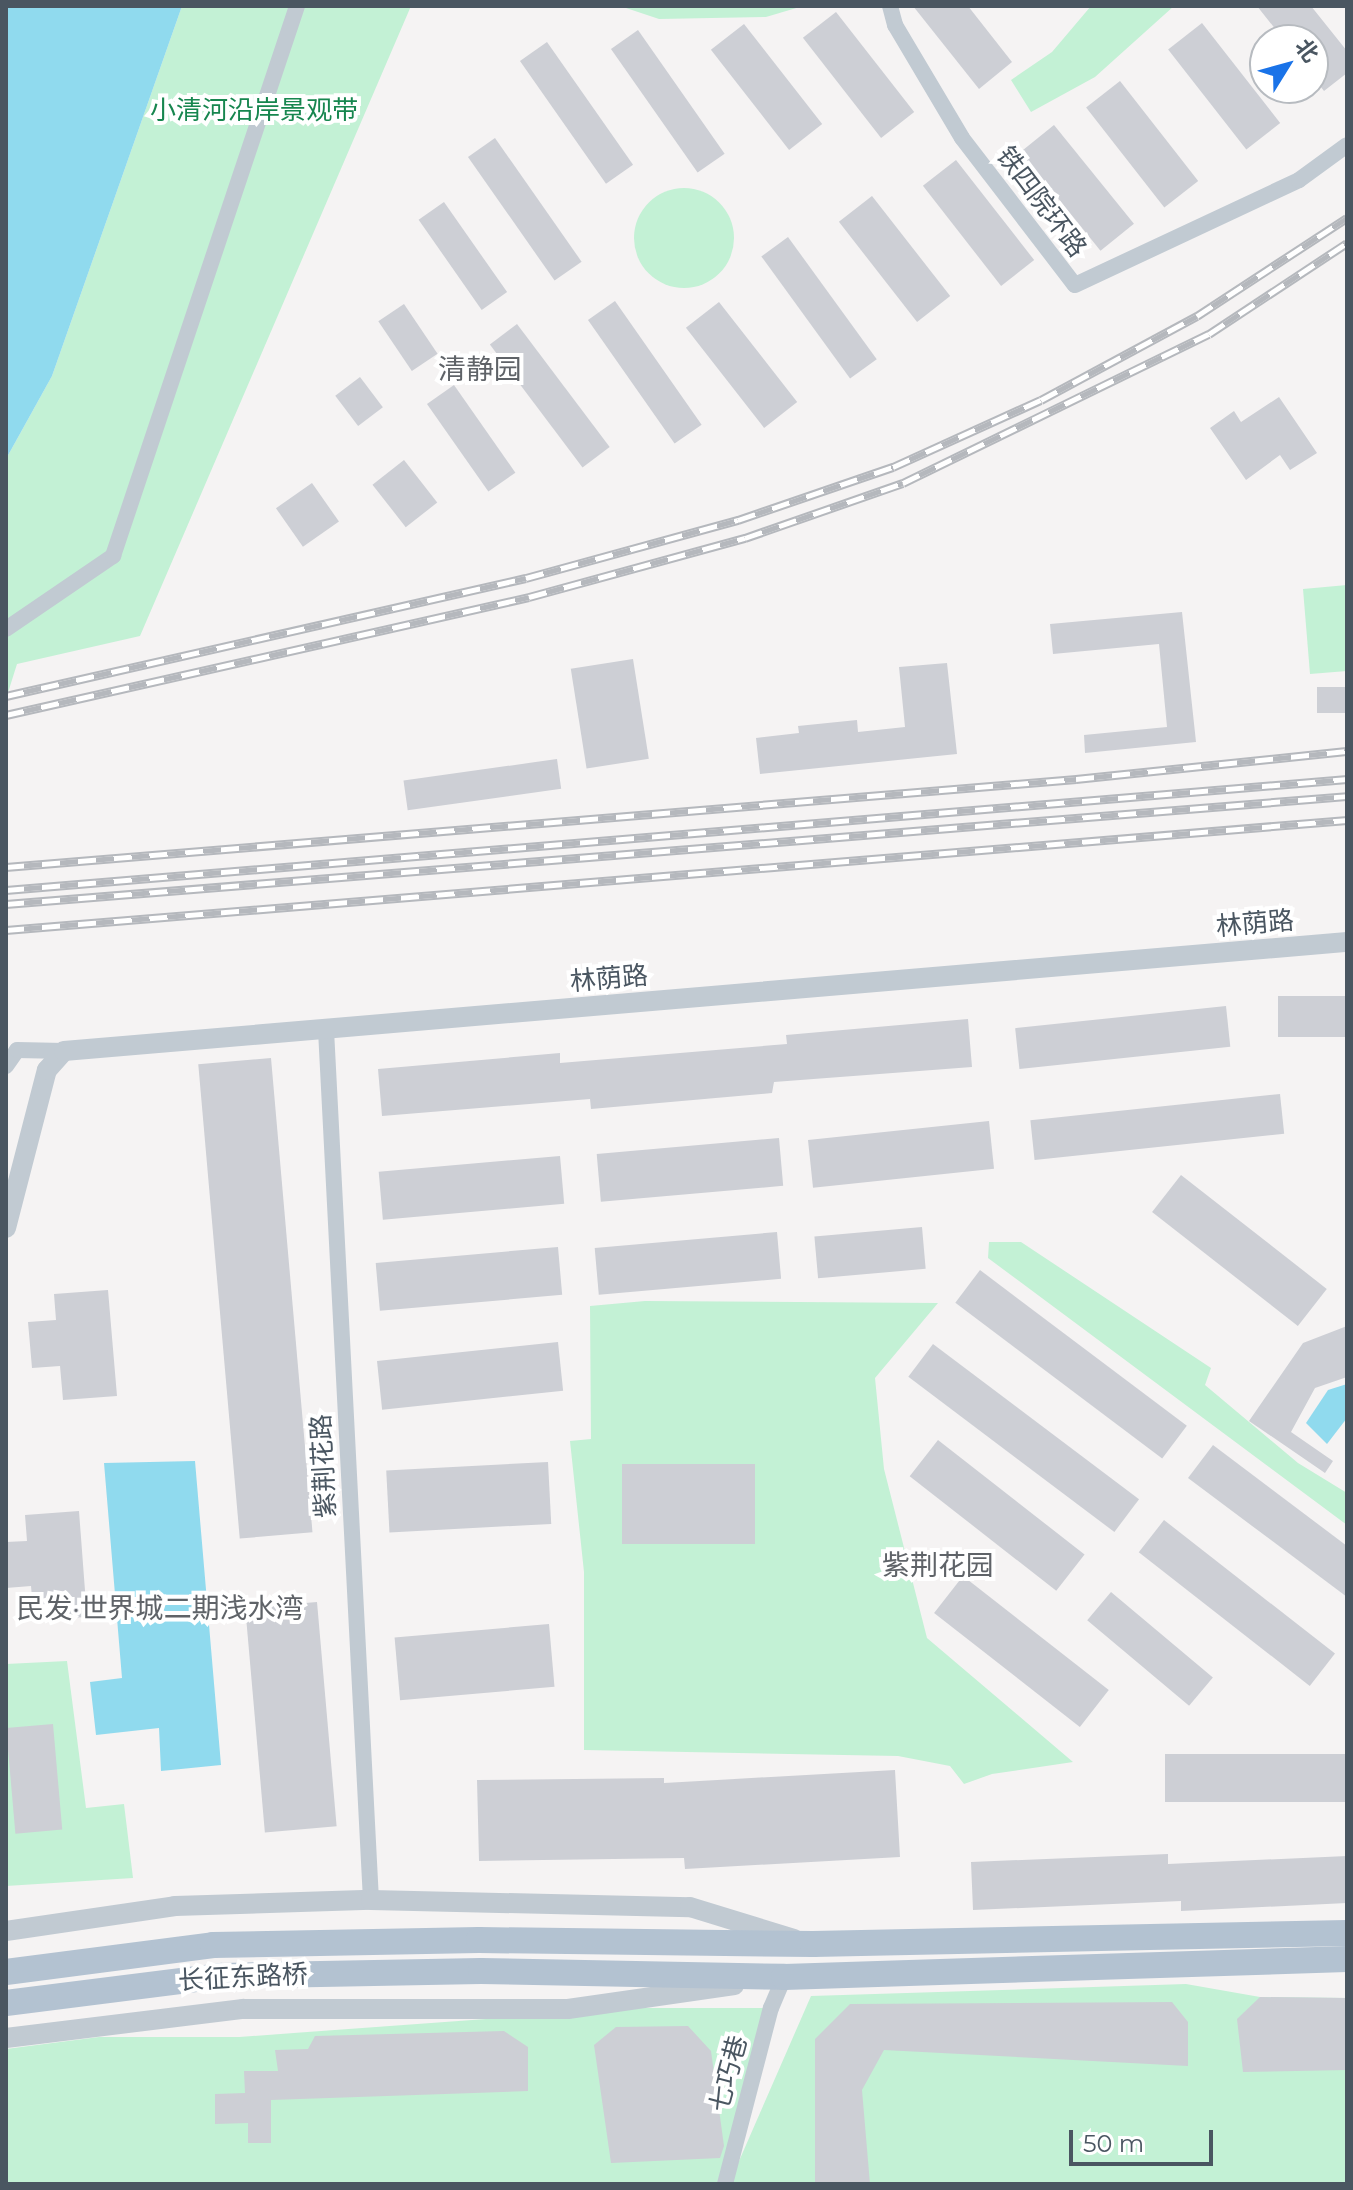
<!DOCTYPE html>
<meta charset="utf-8">
<style>
body{margin:0}
#map{position:relative;width:1353px;height:2190px;overflow:hidden;background:#f5f3f3;font-family:Montserrat,"Noto Sans SC",sans-serif}
div>[style]{position:absolute}
.green>*{inset:0;background:#c3f1d5}
.round{border-radius:50%}
.water>*{inset:0;background:#90daee}
.building>*{inset:0;background:#cdcfd5;transform-origin:0 0}
.minor>*{height:16px;margin:-8px;padding:0 8px;transform-origin:8px;border-radius:8px;background:#c1cad2}
.tertiary>*{height:20px;margin:-10px;padding:0 10px;transform-origin:10px;border-radius:10px;background:#c1cad2}
.primary>*{height:26px;margin:-13px;padding:0 13px;transform-origin:13px;border-radius:13px;background:#b3c2d1}
.rail>*{height:9px;margin-top:-4.5px;transform-origin:0;background:repeating-linear-gradient(90deg,#fff 0 18px,#b5b8bd 0 36px);box-sizing:border-box;border-block:2px solid #b5b8bd}
span{translate:-50% -50%;white-space:nowrap;text-align:center;line-height:1.15;-webkit-text-stroke:8px #fff;paint-order:stroke}
.park-label{font-size:26px;color:#17864f}
.street-label{font-size:26px;color:#4a5661}
.neighbourhood-label{font-size:28px;color:#5f6368}
.frame{position:absolute;inset:0;border:8px solid #4a5661;pointer-events:none}
.north{position:absolute;left:1249px;top:24px;width:80px;height:80px;box-sizing:border-box;background:#fff;border:2px solid #b7bbc0;border-radius:50%;rotate:53deg;font-size:22px;font-weight:700;line-height:32px;text-align:center;color:#4a5661}
.north::after{content:'';display:block;margin:auto;width:28px;height:36px;background:#1a73e8;clip-path:polygon(50% 0,100% 100%,50% 72%,0 100%)}
.scale{position:absolute;left:1069px;top:2130px;width:144px;height:36px;box-sizing:border-box;border:4px solid #4a5661;border-top:0;padding-left:10px;font-size:24px;line-height:28px;white-space:nowrap;color:#4a5661;-webkit-text-stroke:6px #fff;paint-order:stroke}
</style>
<div id="map">
<div class="green">
<i style="clip-path:polygon(182px 6px,411px 6px,140px 636px,17px 664px,6px 699px,6px 459px,52px 376px)"></i>
<i style="clip-path:polygon(620px 6px,803px 6px,766px 17px,659px 19px)"></i>
<i style="clip-path:polygon(1091px 6px,1174px 6px,1095px 77px,1031px 112px,1011px 80px,1052px 52px)"></i>
<i class="round" style="left:634px;top:188px;width:100px;height:100px"></i>
<i style="clip-path:polygon(1347px 585px,1347px 671px,1310px 674px,1303px 589px)"></i>
<i style="clip-path:polygon(989px 1242px,1021px 1242px,1211px 1368px,1205px 1385px,1298px 1463px,1347px 1493px,1347px 1525px,988px 1258px)"></i>
<i style="clip-path:polygon(645px 1301px,938px 1303px,875px 1378px,884px 1469px,927px 1638px,1073px 1762px,992px 1774px,964px 1784px,950px 1766px,898px 1756px,584px 1750px,584px 1572px,570px 1441px,591px 1439px,590px 1306px)"></i>
<i style="clip-path:polygon(67px 1661px,86px 1808px,124px 1804px,133px 1878px,6px 1886px,6px 1664px)"></i>
<i style="clip-path:polygon(1186px 1984px,1260px 1997px,1347px 1998px,1347px 2184px,729px 2184px,811px 1996px)"></i>
<i style="clip-path:polygon(635px 2008px,771px 2008px,725px 2184px,6px 2184px,6px 2049px,99px 2037px,239px 2037px)"></i>
</div>
<div class="water">
<i style="clip-path:polygon(6px 6px,182px 6px,52px 376px,6px 459px)"></i>
<i style="clip-path:polygon(1347px 1384px,1347px 1418px,1327px 1444px,1306px 1423px,1328px 1390px)"></i>
<i style="clip-path:polygon(195px 1461px,221px 1765px,161px 1771px,159px 1728px,96px 1735px,90px 1682px,122px 1678px,104px 1463px)"></i>
</div>
<div class="building">
<i style="clip-path:polygon(913px 6px,968px 6px,1012px 62px,979px 89px)"></i>
<i style="clip-path:polygon(1257px 6px,1311px 6px,1347px 51px,1347px 73px,1324px 91px,1313px 77px,1313px 40px,1284px 40px)"></i>
<i style="left:836px;top:12px;width:127px;height:42px;rotate:52deg"></i>
<i style="left:1202px;top:23px;width:127px;height:43px;rotate:52deg"></i>
<i style="left:744px;top:24px;width:127px;height:42px;rotate:52deg"></i>
<i style="left:638px;top:30px;width:151px;height:33px;rotate:55deg"></i>
<i style="left:547px;top:42px;width:150px;height:33px;rotate:55deg"></i>
<i style="left:1120px;top:81px;width:127px;height:43px;rotate:52deg"></i>
<i style="left:1054px;top:125px;width:127px;height:43px;rotate:51deg"></i>
<i style="left:495px;top:138px;width:151px;height:33px;rotate:55deg"></i>
<i style="left:956px;top:160px;width:127px;height:42px;rotate:52deg"></i>
<i style="left:872px;top:196px;width:127px;height:42px;rotate:52deg"></i>
<i style="left:444px;top:202px;width:110px;height:31px;rotate:55deg"></i>
<i style="left:788px;top:237px;width:151px;height:33px;rotate:54deg"></i>
<i style="left:615px;top:301px;width:151px;height:33px;rotate:55deg"></i>
<i style="left:719px;top:302px;width:127px;height:42px;rotate:52deg"></i>
<i style="left:404px;top:304px;width:60px;height:31px;rotate:56deg"></i>
<i style="left:517px;top:324px;width:154px;height:34px;rotate:53deg"></i>
<i style="left:360px;top:377px;width:38px;height:31px;rotate:53deg"></i>
<i style="left:454px;top:385px;width:107px;height:33px;rotate:55deg"></i>
<i style="clip-path:polygon(1279px 397px,1317px 453px,1290px 470px,1280px 455px,1246px 480px,1210px 428px,1234px 411px,1241px 422px)"></i>
<i style="left:404px;top:460px;width:54px;height:40px;rotate:52deg"></i>
<i style="left:312px;top:483px;width:47px;height:44px;rotate:55deg"></i>
<i style="clip-path:polygon(1182px 612px,1196px 742px,1085px 753px,1084px 735px,1167px 727px,1159px 644px,1053px 654px,1050px 624px)"></i>
<i style="left:633px;top:659px;width:101px;height:63px;rotate:81deg"></i>
<i style="clip-path:polygon(947px 663px,957px 754px,760px 774px,756px 738px,799px 733px,798px 726px,857px 720px,858px 732px,905px 727px,899px 667px)"></i>
<i style="left:1347px;top:687px;width:26px;height:30px;rotate:90deg"></i>
<i style="left:557px;top:759px;width:30px;height:155px;rotate:82deg"></i>
<i style="left:1347px;top:996px;width:41px;height:69px;rotate:90deg"></i>
<i style="left:1226px;top:1006px;width:41px;height:212px;rotate:84deg"></i>
<i style="clip-path:polygon(968px 1019px,972px 1067px,774px 1082px,772px 1093px,591px 1109px,590px 1099px,382px 1116px,378px 1069px,560px 1053px,560px 1063px,787px 1044px,786px 1035px)"></i>
<i style="left:271px;top:1058px;width:476px;height:73px;rotate:85deg"></i>
<i style="left:1280px;top:1094px;width:40px;height:251px;rotate:84deg"></i>
<i style="left:989px;top:1121px;width:48px;height:182px;rotate:84deg"></i>
<i style="left:779px;top:1138px;width:48px;height:183px;rotate:85deg"></i>
<i style="left:560px;top:1156px;width:48px;height:182px;rotate:85deg"></i>
<i style="left:1181px;top:1175px;width:185px;height:47px;rotate:38deg"></i>
<i style="left:922px;top:1227px;width:42px;height:108px;rotate:85deg"></i>
<i style="left:777px;top:1232px;width:47px;height:183px;rotate:85deg"></i>
<i style="left:558px;top:1247px;width:48px;height:183px;rotate:85deg"></i>
<i style="left:980px;top:1270px;width:259px;height:41px;rotate:37deg"></i>
<i style="clip-path:polygon(108px 1290px,117px 1396px,63px 1400px,60px 1366px,32px 1368px,28px 1322px,56px 1320px,54px 1294px)"></i>
<i style="clip-path:polygon(1347px 1326px,1347px 1377px,1315px 1388px,1291px 1432px,1333px 1461px,1325px 1473px,1249px 1421px,1303px 1343px)"></i>
<i style="left:558px;top:1342px;width:49px;height:182px;rotate:84deg"></i>
<i style="left:933px;top:1344px;width:258px;height:41px;rotate:37deg"></i>
<i style="left:938px;top:1440px;width:186px;height:46px;rotate:38deg"></i>
<i style="clip-path:polygon(1213px 1445px,1347px 1546px,1347px 1597px,1188px 1478px)"></i>
<i style="left:548px;top:1462px;width:62px;height:162px;rotate:87deg"></i>
<i style="left:622px;top:1464px;width:133px;height:80px"></i>
<i style="clip-path:polygon(79px 1511px,87px 1617px,34px 1620px,31px 1586px,6px 1588px,6px 1542px,27px 1541px,25px 1515px)"></i>
<i style="left:1164px;top:1520px;width:217px;height:41px;rotate:38deg"></i>
<i style="left:963px;top:1576px;width:185px;height:47px;rotate:38deg"></i>
<i style="left:1111px;top:1592px;width:133px;height:37px;rotate:40deg"></i>
<i style="left:317px;top:1602px;width:225px;height:72px;rotate:85deg"></i>
<i style="left:549px;top:1624px;width:63px;height:155px;rotate:85deg"></i>
<i style="left:53px;top:1724px;width:106px;height:47px;rotate:85deg"></i>
<i style="left:1347px;top:1754px;width:48px;height:182px;rotate:90deg"></i>
<i style="clip-path:polygon(895px 1770px,900px 1857px,685px 1869px,684px 1858px,479px 1861px,477px 1780px,664px 1778px,664px 1783px)"></i>
<i style="clip-path:polygon(1168px 1854px,1168px 1864px,1347px 1856px,1347px 1903px,1181px 1911px,1181px 1901px,973px 1910px,971px 1862px)"></i>
<i style="clip-path:polygon(1260px 1997px,1347px 1998px,1347px 2070px,1243px 2072px,1237px 2019px)"></i>
<i style="clip-path:polygon(1172px 2002px,1188px 2022px,1188px 2066px,884px 2050px,862px 2090px,870px 2184px,815px 2184px,815px 2039px,850px 2004px)"></i>
<i style="clip-path:polygon(688px 2026px,711px 2051px,724px 2146px,720px 2158px,611px 2163px,594px 2045px,616px 2027px)"></i>
<i style="clip-path:polygon(504px 2031px,528px 2047px,528px 2091px,271px 2100px,271px 2143px,248px 2143px,248px 2123px,215px 2124px,215px 2094px,245px 2093px,244px 2071px,278px 2071px,275px 2050px,308px 2049px,315px 2036px)"></i>
</div>
<div class="minor">
<i style="left:890px;top:6px;width:20px;rotate:75deg"></i>
<i style="left:895px;top:25px;width:131px;rotate:59.3deg"></i>
<i style="left:962px;top:138px;width:185px;rotate:52.5deg"></i>
<i style="left:1075px;top:285px;width:247px;rotate:-25.1deg"></i>
<i style="left:1299px;top:180px;width:59px;rotate:-36.1deg"></i>
<i style="left:6px;top:629px;width:130px;rotate:-34.3deg"></i>
<i style="left:113px;top:556px;width:580px;rotate:-71.5deg"></i>
<i style="left:326px;top:1030px;width:871px;rotate:87.04deg"></i>
<i style="left:6px;top:1066px;width:19px;rotate:-55deg"></i>
<i style="left:17px;top:1050px;width:47px;rotate:1.2deg"></i>
<i style="left:725px;top:2184px;width:182px;rotate:-75.4deg"></i>
<i style="left:771px;top:2008px;width:34px;rotate:-67deg"></i>
</div>
<div class="tertiary">
<i style="left:6px;top:1228px;width:163px;rotate:-75.5deg"></i>
<i style="left:47px;top:1070px;width:25px;rotate:-48deg"></i>
<i style="left:64px;top:1051px;width:1288px;rotate:-4.86deg"></i>
<i style="left:6px;top:1931px;width:171px;rotate:-8.4deg"></i>
<i style="left:175px;top:1906px;width:196px;rotate:-1.8deg"></i>
<i style="left:371px;top:1900px;width:319px;rotate:1.3deg"></i>
<i style="left:690px;top:1907px;width:109px;rotate:17.1deg"></i>
<i style="left:6px;top:2038px;width:239px;rotate:-7deg"></i>
<i style="left:243px;top:2009px;width:325px"></i>
<i style="left:568px;top:2009px;width:168px;rotate:-8.2deg"></i>
</div>
<div class="primary">
<i style="left:6px;top:1972px;width:209px;rotate:-7.4deg"></i>
<i style="left:213px;top:1945px;width:266px;rotate:-1.1deg"></i>
<i style="left:479px;top:1940px;width:334px;rotate:0.7deg"></i>
<i style="left:813px;top:1944px;width:534px;rotate:-1.18deg"></i>
<i style="left:6px;top:2003px;width:217px;rotate:-7.2deg"></i>
<i style="left:221px;top:1976px;width:260px;rotate:-1.1deg"></i>
<i style="left:481px;top:1971px;width:303px;rotate:1.1deg"></i>
<i style="left:784px;top:1977px;width:563px;rotate:-1.83deg"></i>
</div>
<div class="rail">
<i style="left:6px;top:696px;width:533px;rotate:-12.79deg"></i>
<i style="left:526px;top:578px;width:220px;rotate:-15.3deg"></i>
<i style="left:738px;top:520px;width:164px;rotate:-18.9deg"></i>
<i style="left:893px;top:467px;width:162px;rotate:-24.4deg"></i>
<i style="left:1041px;top:400px;width:177px;rotate:-28.3deg"></i>
<i style="left:1197px;top:316px;width:179px;rotate:-33.2deg"></i>
<i style="left:6px;top:715px;width:536px;rotate:-12.71deg"></i>
<i style="left:529px;top:597px;width:224px;rotate:-15.3deg"></i>
<i style="left:745px;top:538px;width:167px;rotate:-19.2deg"></i>
<i style="left:903px;top:483px;width:340px;rotate:-26deg"></i>
<i style="left:1209px;top:334px;width:165px;rotate:-33.4deg"></i>
<i style="left:6px;top:867px;width:1074px;rotate:-4.7deg"></i>
<i style="left:1076px;top:779px;width:272px;rotate:-5.9deg"></i>
<i style="left:6px;top:890px;width:1346px;rotate:-4.73deg"></i>
<i style="left:6px;top:904px;width:1345px;rotate:-4.6deg"></i>
<i style="left:6px;top:930px;width:1346px;rotate:-4.69deg"></i>
</div>
<div class="park-label">
<span style="left:254px;top:111px">小清河沿岸景观带</span>
</div>
<div class="street-label">
<span style="left:1041px;top:202px;rotate:53deg">铁四院环路</span>
<span style="left:1255px;top:924px;rotate:-5deg">林荫路</span>
<span style="left:609px;top:979px;rotate:-5deg">林荫路</span>
<span style="left:324px;top:1466px;rotate:-93deg">紫荆花路</span>
<span style="left:243px;top:1978px;rotate:-3deg">长征东路桥</span>
<span style="left:729px;top:2074px;rotate:-75deg">七巧巷</span>
</div>
<div class="neighbourhood-label">
<span style="left:480px;top:369px">清静园</span>
<span style="left:938px;top:1565px">紫荆花园</span>
<span style="left:160px;top:1608px">民发·世界城二期浅水湾</span>
</div>
<div class="frame"></div>
<div class="north">北</div>
<div class="scale">50 m</div>
</div>
